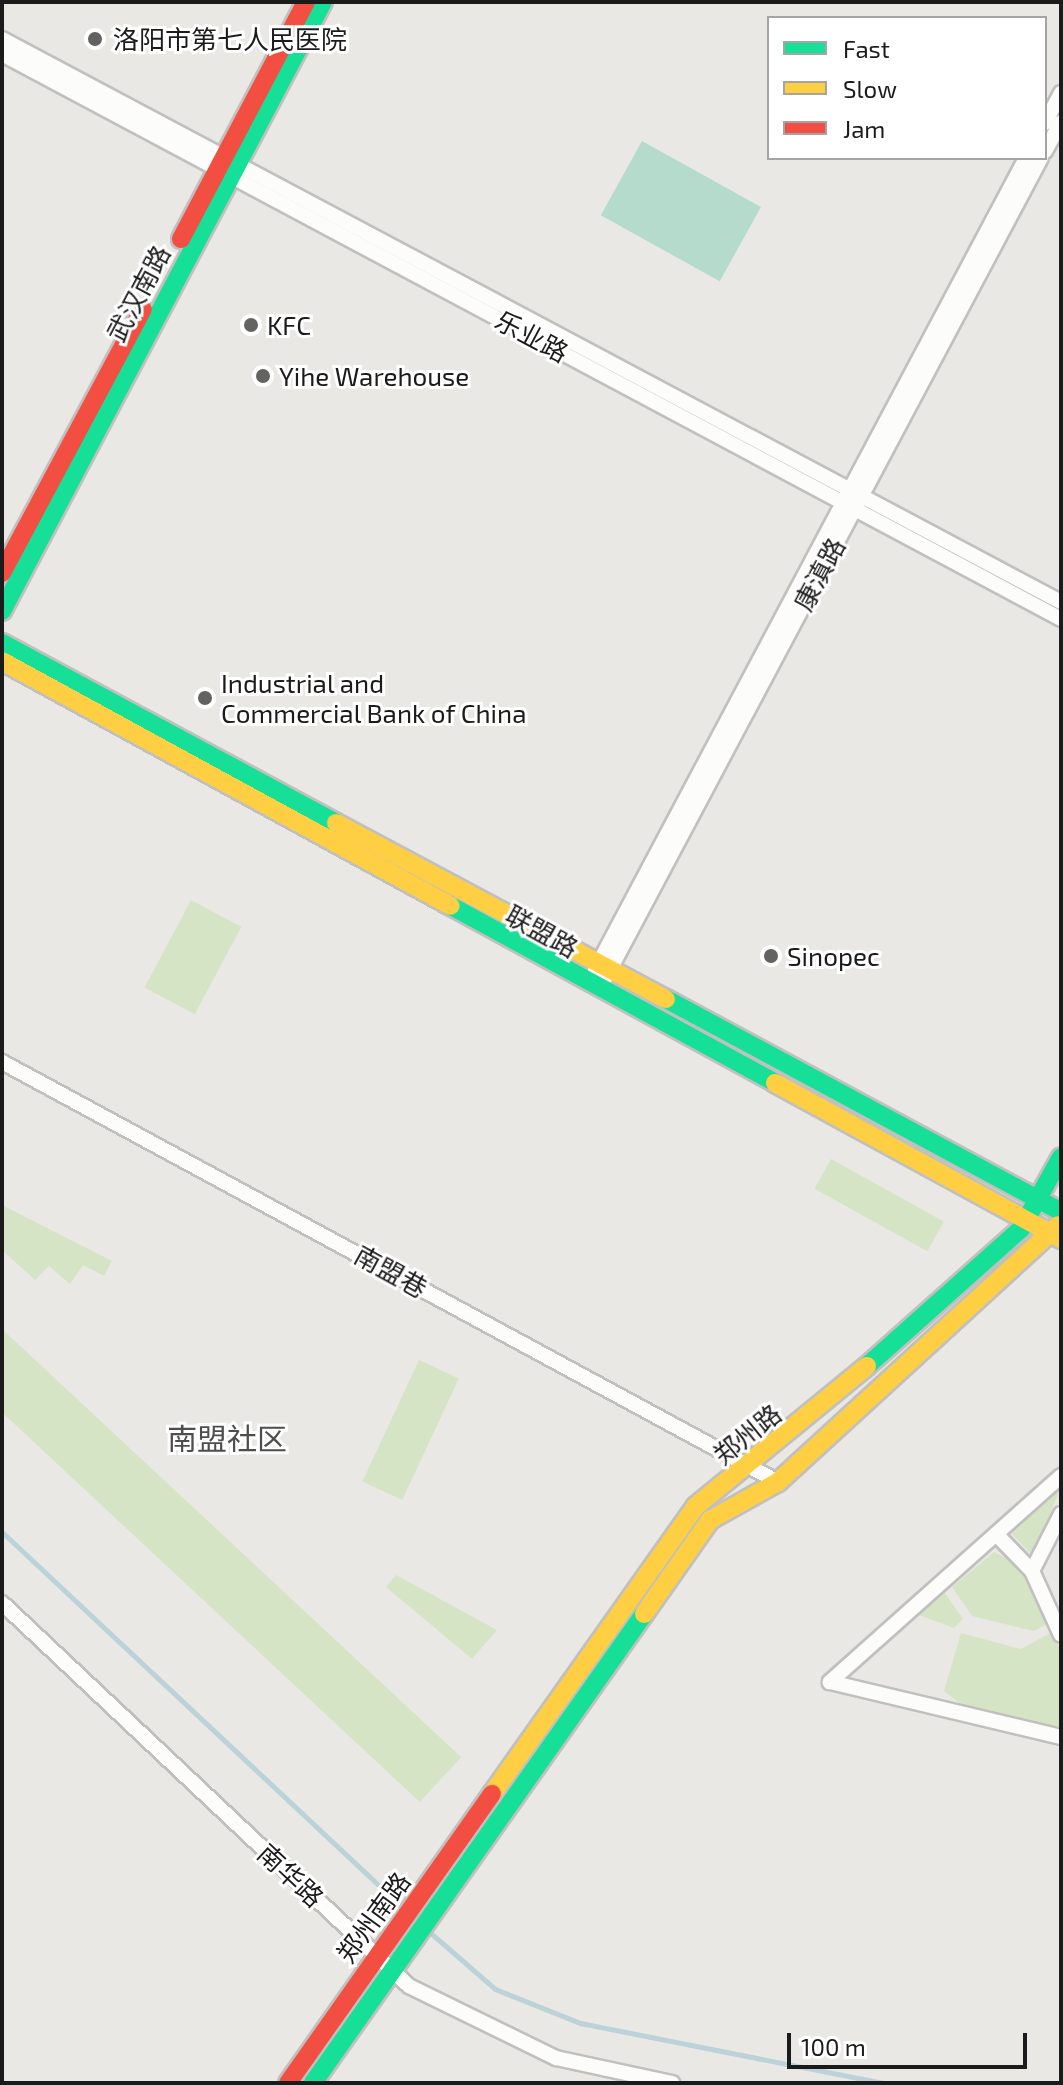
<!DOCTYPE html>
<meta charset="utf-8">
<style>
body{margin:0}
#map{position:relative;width:1063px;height:2085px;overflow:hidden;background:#eae8e4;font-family:"Exo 2","Noto Sans SC",sans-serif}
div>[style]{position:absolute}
.grass>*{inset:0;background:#d6e4c6;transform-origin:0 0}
.pitch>*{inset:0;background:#b5dbcc;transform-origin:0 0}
.stream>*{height:5px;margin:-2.5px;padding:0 2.5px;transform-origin:2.5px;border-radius:2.5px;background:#bcd2d9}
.roads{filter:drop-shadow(2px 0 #c1c0be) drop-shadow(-2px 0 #c1c0be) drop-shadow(0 2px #c1c0be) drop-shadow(0 -2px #c1c0be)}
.street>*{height:14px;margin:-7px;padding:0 7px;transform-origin:7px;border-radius:7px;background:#fcfcfb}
.fast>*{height:18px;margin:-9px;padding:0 9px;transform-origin:9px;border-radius:9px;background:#16e098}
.slow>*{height:18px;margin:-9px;padding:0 9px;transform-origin:9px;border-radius:9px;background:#ffcf43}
.jam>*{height:18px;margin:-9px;padding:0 9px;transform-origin:9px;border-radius:9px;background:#f24e42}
.dots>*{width:22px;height:22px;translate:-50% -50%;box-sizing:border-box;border:4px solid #fff;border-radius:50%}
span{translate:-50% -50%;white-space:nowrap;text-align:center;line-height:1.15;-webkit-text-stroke:6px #fff;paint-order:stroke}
.poi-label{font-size:26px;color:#1b1b1b}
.left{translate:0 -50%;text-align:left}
.street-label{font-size:26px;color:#1b1b1b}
.quarter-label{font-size:30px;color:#4e4e4e}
.frame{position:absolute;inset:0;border:4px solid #1b1b1b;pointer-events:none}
.legend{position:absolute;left:767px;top:16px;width:280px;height:144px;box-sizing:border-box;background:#fff;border:2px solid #a4a4a4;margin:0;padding:10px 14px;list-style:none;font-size:24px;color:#1b1b1b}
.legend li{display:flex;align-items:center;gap:16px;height:40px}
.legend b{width:40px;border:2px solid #a4a4a4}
.scale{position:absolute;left:787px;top:2033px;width:240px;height:36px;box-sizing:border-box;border:4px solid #1b1b1b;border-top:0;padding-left:10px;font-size:24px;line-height:28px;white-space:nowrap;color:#1b1b1b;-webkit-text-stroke:6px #fff;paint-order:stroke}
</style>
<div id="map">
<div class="grass">
<i style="left:191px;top:900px;width:57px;height:99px;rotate:28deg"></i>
<i style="left:831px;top:1159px;width:129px;height:34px;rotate:29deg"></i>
<i style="clip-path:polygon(2px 1205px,112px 1261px,104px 1276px,83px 1265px,70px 1284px,49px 1266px,35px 1280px,2px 1250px)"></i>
<i style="left:2px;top:1329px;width:628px;height:61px;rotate:43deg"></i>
<i style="left:419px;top:1360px;width:44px;height:134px;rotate:25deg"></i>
<i style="clip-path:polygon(1061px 1486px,1061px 1488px,1032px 1555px,1012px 1534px)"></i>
<i style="clip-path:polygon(994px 1552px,1017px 1564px,1049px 1623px,1034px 1631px,972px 1616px,952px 1587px)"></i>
<i style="clip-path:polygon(396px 1575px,497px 1630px,472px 1659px,386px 1587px)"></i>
<i style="clip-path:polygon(945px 1593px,963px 1619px,954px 1628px,919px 1615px)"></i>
<i style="clip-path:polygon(1052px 1632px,1061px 1652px,1061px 1734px,972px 1713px,944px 1691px,961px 1633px,1021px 1649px)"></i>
</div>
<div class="pitch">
<i style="left:642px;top:141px;width:136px;height:85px;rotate:29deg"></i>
</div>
<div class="stream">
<i style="left:2px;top:1532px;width:551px;rotate:43.16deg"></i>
<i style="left:426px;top:1929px;width:91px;rotate:41deg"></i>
<i style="left:495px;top:1989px;width:92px;rotate:21.8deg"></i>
<i style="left:580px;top:2023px;width:308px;rotate:11.2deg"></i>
</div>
<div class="roads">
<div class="street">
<i style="left:2px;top:39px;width:1199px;rotate:28deg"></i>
<i style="left:2px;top:54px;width:1200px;rotate:28.08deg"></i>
<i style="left:1045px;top:123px;width:34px;rotate:-62deg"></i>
<i style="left:1045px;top:151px;width:33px;rotate:-61deg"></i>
<i style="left:595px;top:970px;width:919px;rotate:-62.04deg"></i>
<i style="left:606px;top:977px;width:927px;rotate:-62.03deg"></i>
<i style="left:2px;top:1062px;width:882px;rotate:28.42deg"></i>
<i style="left:1061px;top:1476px;width:310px;rotate:138.3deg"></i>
<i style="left:830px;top:1682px;width:237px;rotate:13.4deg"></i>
<i style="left:996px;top:1534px;width:52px;rotate:45.8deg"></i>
<i style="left:1032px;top:1571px;width:70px;rotate:65.6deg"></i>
<i style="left:1032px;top:1571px;width:64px;rotate:-63deg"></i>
<i style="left:2px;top:1603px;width:559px;rotate:43.26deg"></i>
<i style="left:409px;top:1986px;width:164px;rotate:26.1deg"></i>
<i style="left:556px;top:2058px;width:119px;rotate:12.2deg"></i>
</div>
<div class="fast">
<i style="left:2px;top:611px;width:688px;rotate:-62.21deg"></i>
<i style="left:2px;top:643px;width:379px;rotate:28.3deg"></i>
<i style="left:451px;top:906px;width:369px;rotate:28.6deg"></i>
<i style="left:666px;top:999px;width:449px;rotate:28.3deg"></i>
<i style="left:867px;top:1366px;width:206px;rotate:-41.7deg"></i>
<i style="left:1021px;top:1229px;width:82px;rotate:-60.9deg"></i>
<i style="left:313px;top:2083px;width:574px;rotate:-54.79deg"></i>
</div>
<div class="slow">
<i style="left:2px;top:661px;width:511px;rotate:28.62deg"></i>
<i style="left:336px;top:823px;width:374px;rotate:28.1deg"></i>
<i style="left:775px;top:1083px;width:326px;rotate:28.6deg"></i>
<i style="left:644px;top:1614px;width:115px;rotate:-54.9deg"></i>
<i style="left:710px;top:1520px;width:78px;rotate:-29.2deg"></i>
<i style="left:778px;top:1482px;width:380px;rotate:-42.5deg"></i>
<i style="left:492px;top:1794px;width:353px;rotate:-54.7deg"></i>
<i style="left:696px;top:1506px;width:221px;rotate:-39.3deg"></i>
</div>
<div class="jam">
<i style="left:181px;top:239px;width:268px;rotate:-62.2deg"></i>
<i style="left:2px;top:573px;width:299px;rotate:-61.9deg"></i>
<i style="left:288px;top:2083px;width:354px;rotate:-54.8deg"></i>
</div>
</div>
<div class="dots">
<i style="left:95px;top:39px;background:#636361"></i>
<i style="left:251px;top:325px;background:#636361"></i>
<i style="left:263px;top:376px;background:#636361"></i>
<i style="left:205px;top:698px;background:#636361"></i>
<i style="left:771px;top:956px;background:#636361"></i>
</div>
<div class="poi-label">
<span class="left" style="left:113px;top:39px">洛阳市第七人民医院</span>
<span class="left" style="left:267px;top:325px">KFC</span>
<span class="left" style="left:279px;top:376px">Yihe Warehouse</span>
<span class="left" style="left:221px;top:698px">Industrial and<br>Commercial Bank of China</span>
<span class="left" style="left:787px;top:956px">Sinopec</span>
</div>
<div class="street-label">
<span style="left:138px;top:293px;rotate:-62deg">武汉南路</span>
<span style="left:532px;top:336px;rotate:28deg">乐业路</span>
<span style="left:819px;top:574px;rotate:-62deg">康滇路</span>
<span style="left:542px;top:931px;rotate:29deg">联盟路</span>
<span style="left:391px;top:1271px;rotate:29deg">南盟巷</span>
<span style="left:747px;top:1434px;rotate:-39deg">郑州路</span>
<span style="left:291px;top:1875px;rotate:43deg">南华路</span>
<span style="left:373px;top:1917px;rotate:-54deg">郑州南路</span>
</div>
<div class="quarter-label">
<span style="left:227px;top:1438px">南盟社区</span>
</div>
<div class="frame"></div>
<ul class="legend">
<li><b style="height:10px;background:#16e098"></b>Fast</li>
<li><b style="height:10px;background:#ffcf43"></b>Slow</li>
<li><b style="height:10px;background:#f24e42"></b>Jam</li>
</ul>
<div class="scale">100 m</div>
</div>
